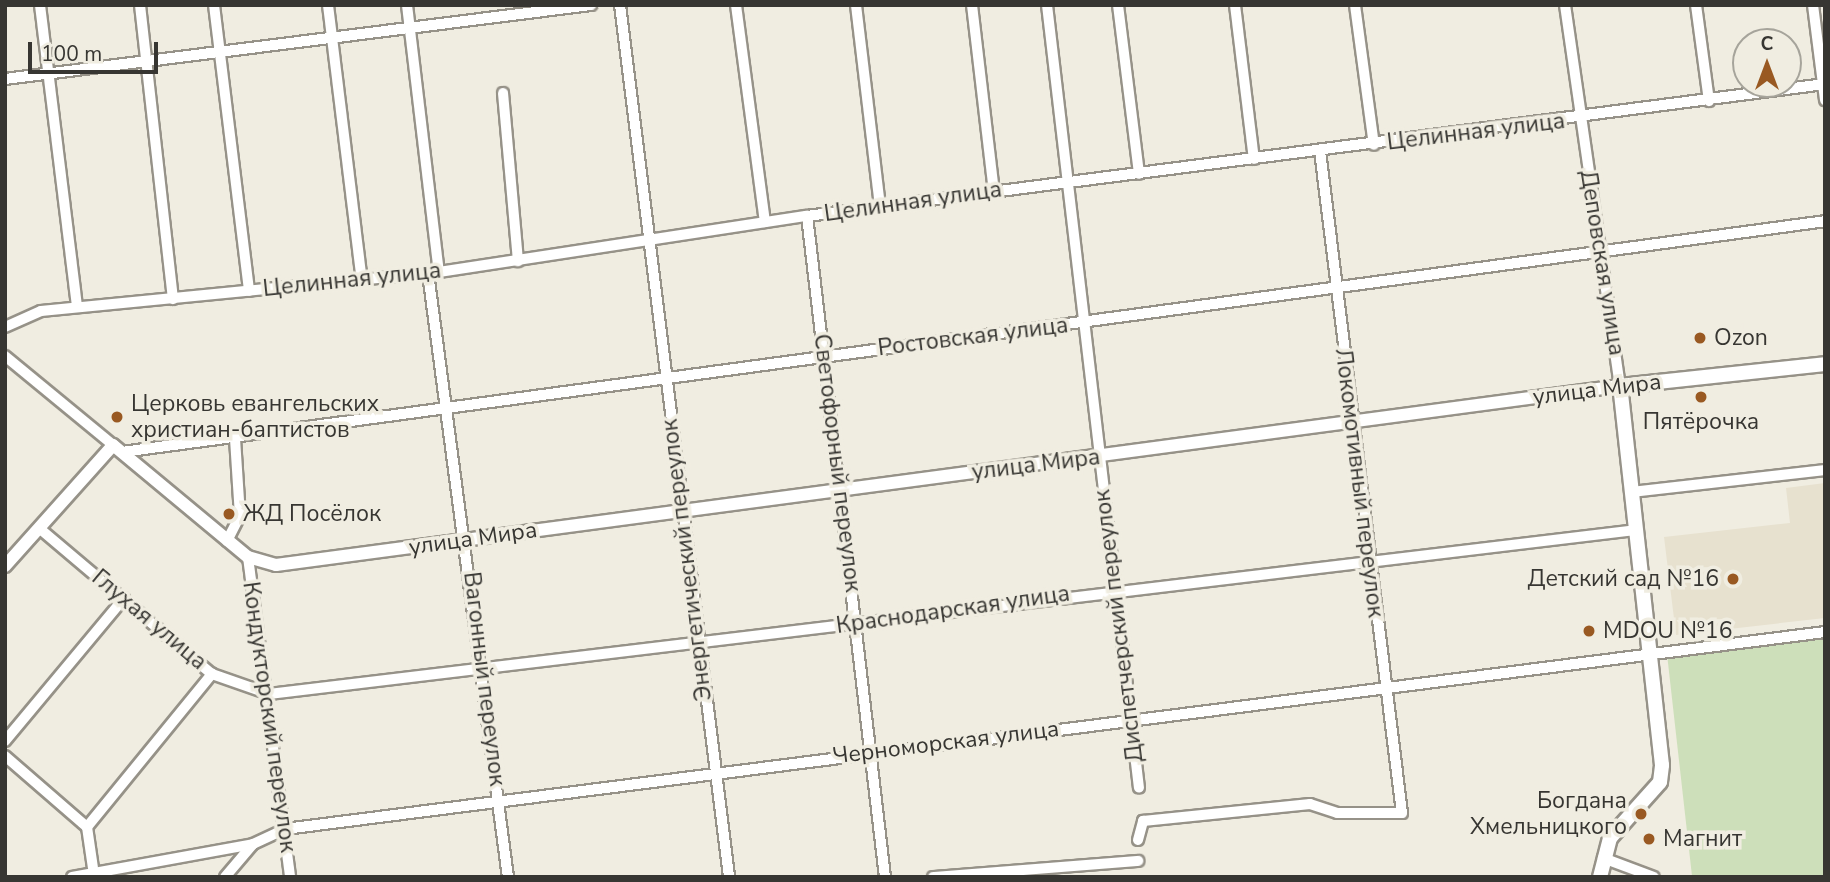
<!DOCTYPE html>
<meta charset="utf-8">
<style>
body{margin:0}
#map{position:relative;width:1830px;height:882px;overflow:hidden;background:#f0ede1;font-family:"Nunito Sans",sans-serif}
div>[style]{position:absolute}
.built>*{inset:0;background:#e7e1cf}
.green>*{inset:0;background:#cddfba}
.roads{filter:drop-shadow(2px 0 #969288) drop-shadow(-2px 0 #969288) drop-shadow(0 2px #969288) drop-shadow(0 -2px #969288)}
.minor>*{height:10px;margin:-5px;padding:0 5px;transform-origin:5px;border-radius:5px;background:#fff}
.tertiary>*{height:12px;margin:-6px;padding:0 6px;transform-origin:6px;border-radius:6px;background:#fff}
.secondary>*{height:14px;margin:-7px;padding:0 7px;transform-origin:7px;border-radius:7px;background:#fff}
.dots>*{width:19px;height:19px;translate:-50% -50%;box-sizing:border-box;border:4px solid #f0ede1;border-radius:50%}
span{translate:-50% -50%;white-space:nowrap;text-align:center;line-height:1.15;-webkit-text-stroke:7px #f0ede1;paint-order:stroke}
.street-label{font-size:23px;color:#373632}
.poi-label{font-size:23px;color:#373632}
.left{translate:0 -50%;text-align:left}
.right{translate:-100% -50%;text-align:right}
.frame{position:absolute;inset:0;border:7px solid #373632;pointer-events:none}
.north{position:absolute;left:1732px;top:28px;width:70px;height:70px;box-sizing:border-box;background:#f0ede1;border:2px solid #a6a49b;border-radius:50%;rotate:0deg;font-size:19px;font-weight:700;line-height:28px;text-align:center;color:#373632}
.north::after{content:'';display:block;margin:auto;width:24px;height:32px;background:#995922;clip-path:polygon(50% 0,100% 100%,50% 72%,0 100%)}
.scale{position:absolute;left:28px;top:42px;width:130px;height:32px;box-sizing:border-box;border:4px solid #373632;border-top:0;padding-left:9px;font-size:21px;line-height:24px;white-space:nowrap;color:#373632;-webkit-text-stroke:5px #f0ede1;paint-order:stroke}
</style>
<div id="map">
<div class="built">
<i style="clip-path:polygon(1825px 483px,1825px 618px,1676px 635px,1664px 537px,1790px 523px,1786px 488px)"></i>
</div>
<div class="green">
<i style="clip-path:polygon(1825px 636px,1825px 877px,1692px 876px,1667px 654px)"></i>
</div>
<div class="roads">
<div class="minor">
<i style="left:40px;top:5px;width:303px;rotate:83deg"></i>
<i style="left:140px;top:5px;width:296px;rotate:83.6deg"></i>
<i style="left:214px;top:5px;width:288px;rotate:83deg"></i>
<i style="left:328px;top:5px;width:277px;rotate:83deg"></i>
<i style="left:407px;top:5px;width:269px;rotate:83.2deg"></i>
<i style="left:620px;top:5px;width:879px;rotate:82.87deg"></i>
<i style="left:736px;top:5px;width:219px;rotate:82.4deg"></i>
<i style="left:856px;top:5px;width:202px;rotate:83.2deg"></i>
<i style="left:972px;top:5px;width:187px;rotate:83.3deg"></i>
<i style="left:1047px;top:5px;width:788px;rotate:83.3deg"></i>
<i style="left:1118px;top:5px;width:170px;rotate:82.9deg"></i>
<i style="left:1235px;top:5px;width:155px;rotate:83deg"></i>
<i style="left:1355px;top:5px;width:141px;rotate:82.3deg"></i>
<i style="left:1565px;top:5px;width:385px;rotate:81.8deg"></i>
<i style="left:1696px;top:5px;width:97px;rotate:82.3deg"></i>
<i style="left:1813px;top:5px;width:96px;rotate:82.8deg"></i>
<i style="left:5px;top:79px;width:591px;rotate:-7.2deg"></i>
<i style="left:503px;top:93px;width:169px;rotate:84.9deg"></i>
<i style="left:807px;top:216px;width:666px;rotate:83.27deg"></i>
<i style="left:428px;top:273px;width:609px;rotate:82.46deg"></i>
<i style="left:5px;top:327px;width:39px;rotate:-24deg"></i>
<i style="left:41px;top:311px;width:400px;rotate:-5.6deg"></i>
<i style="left:439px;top:272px;width:372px;rotate:-8.7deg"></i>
<i style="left:807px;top:216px;width:1027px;rotate:-7.39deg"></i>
<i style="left:5px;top:356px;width:140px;rotate:39.5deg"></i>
<i style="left:122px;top:452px;width:1719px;rotate:-7.72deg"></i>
<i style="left:1632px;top:492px;width:194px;rotate:-6.5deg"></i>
<i style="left:39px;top:528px;width:226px;rotate:40.2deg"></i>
<i style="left:212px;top:674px;width:60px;rotate:19.3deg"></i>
<i style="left:269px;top:694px;width:1378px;rotate:-6.84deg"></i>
<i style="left:227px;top:541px;width:28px;rotate:-63deg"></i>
<i style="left:240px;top:516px;width:78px;rotate:-93.7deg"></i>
<i style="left:248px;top:557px;width:323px;rotate:82.5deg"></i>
<i style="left:5px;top:741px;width:186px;rotate:-50.2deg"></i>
<i style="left:5px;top:756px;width:108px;rotate:40.9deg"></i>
<i style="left:87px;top:827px;width:41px;rotate:81.7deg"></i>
<i style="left:87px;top:827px;width:198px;rotate:-50.8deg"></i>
<i style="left:1138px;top:840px;width:20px;rotate:-75deg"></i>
<i style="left:1143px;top:821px;width:168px;rotate:-5.8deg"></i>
<i style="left:1310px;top:804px;width:28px;rotate:18deg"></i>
<i style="left:1337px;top:813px;width:65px"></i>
<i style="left:1402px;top:813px;width:667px;rotate:-97.06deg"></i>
<i style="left:1603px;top:858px;width:54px;rotate:20.4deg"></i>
<i style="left:72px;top:877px;width:184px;rotate:-10.3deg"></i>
<i style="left:253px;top:844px;width:35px;rotate:-25deg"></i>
<i style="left:285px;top:829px;width:1553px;rotate:-7.29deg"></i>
<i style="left:225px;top:877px;width:43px;rotate:-49.7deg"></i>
<i style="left:933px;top:877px;width:206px;rotate:-4.5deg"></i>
</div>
<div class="tertiary">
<i style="left:5px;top:566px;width:162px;rotate:-48.2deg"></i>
<i style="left:113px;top:445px;width:175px;rotate:39.7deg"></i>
<i style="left:248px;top:557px;width:29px;rotate:16deg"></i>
<i style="left:276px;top:565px;width:1356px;rotate:-7.59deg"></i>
</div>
<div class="secondary">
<i style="left:1600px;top:877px;width:40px;rotate:-75.6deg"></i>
<i style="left:1610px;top:838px;width:75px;rotate:-48.2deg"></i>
<i style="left:1660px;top:782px;width:17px;rotate:-83deg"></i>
<i style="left:1662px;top:765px;width:381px;rotate:-96.3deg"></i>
<i style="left:1620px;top:386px;width:206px;rotate:-6.1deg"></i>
</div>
</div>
<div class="dots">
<i style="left:1700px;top:338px;background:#995922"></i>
<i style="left:1701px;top:397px;background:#995922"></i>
<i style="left:117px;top:417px;background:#995922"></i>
<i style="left:229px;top:514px;background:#995922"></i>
<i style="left:1733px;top:579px;background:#995922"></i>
<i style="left:1589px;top:631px;background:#995922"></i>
<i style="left:1641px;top:814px;background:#995922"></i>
<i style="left:1649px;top:839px;background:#995922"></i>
</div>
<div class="street-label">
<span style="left:1476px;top:132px;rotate:-7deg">Целинная улица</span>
<span style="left:913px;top:202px;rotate:-8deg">Целинная улица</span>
<span style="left:1602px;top:263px;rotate:81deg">Деповская улица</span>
<span style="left:352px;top:280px;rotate:-6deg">Целинная улица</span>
<span style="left:973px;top:337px;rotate:-7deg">Ростовская улица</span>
<span style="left:1597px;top:390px;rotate:-7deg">улица Мира</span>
<span style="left:837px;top:463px;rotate:83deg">Светофорный переулок</span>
<span style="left:1036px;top:465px;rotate:-7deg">улица Мира</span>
<span style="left:1359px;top:483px;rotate:83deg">Локомотивный переулок</span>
<span style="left:473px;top:539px;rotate:-8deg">улица Мира</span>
<span style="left:687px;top:560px;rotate:-97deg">Энергетический переулок</span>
<span style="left:953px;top:610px;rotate:-8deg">Краснодарская улица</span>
<span style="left:149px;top:620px;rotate:40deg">Глухая улица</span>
<span style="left:1119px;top:626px;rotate:-97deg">Диспетчерский переулок</span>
<span style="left:484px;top:679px;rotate:83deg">Вагонный переулок</span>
<span style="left:269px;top:717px;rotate:82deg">Кондукторский переулок</span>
<span style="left:946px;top:743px;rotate:-7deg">Черноморская улица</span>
</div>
<div class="poi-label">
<span class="left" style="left:1714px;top:338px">Ozon</span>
<span class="left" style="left:131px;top:417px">Церковь евангельских<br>христиан-баптистов</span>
<span style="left:1701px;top:422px">Пятёрочка</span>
<span class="left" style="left:243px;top:514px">ЖД Посёлок</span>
<span class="right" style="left:1719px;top:579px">Детский сад №16</span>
<span class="left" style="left:1603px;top:631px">MDOU №16</span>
<span class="right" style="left:1627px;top:814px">Богдана<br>Хмельницкого</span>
<span class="left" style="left:1663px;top:839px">Магнит</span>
</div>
<div class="frame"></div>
<div class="north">С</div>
<div class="scale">100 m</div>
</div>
